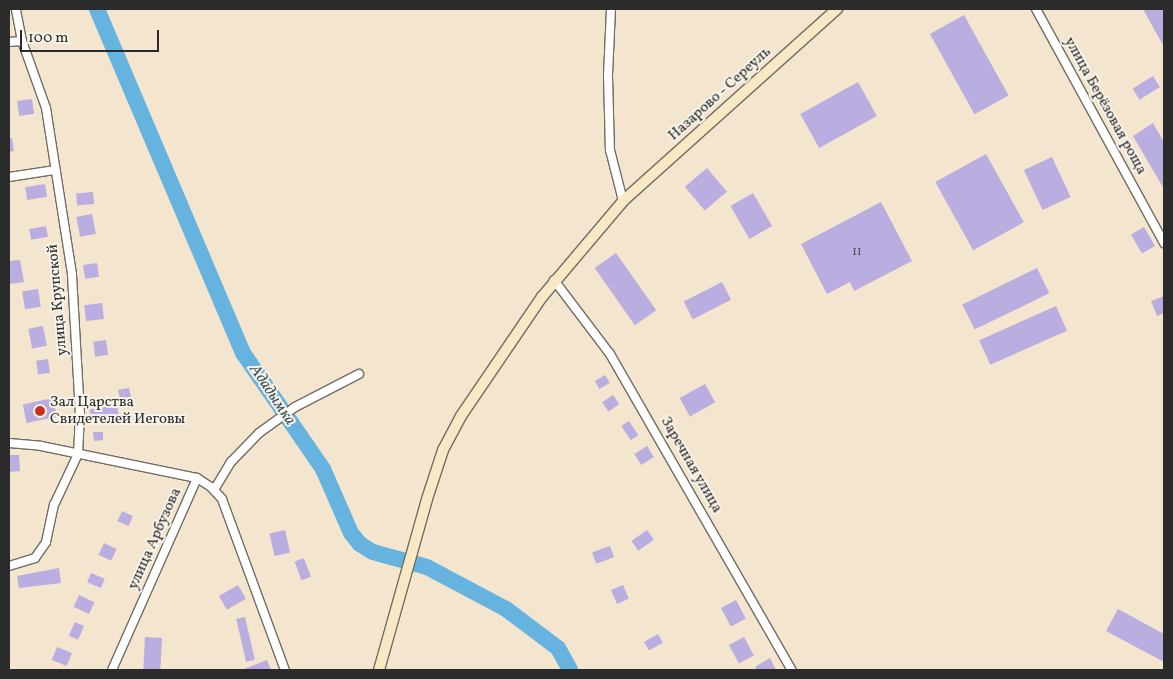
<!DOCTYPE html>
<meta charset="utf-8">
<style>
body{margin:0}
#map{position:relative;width:1173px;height:679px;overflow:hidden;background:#f4e5ce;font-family:Vollkorn,serif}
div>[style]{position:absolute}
.river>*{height:16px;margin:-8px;padding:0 8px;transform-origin:8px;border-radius:8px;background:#67b3e0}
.building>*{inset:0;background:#baaddf;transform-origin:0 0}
.roads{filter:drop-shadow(1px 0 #716c64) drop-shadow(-1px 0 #716c64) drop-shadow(0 1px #716c64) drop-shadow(0 -1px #716c64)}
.street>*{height:8px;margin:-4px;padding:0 4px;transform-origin:4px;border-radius:4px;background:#fff}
.secondary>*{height:10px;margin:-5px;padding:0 5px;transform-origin:5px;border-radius:5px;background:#f8e8c3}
.dots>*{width:14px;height:14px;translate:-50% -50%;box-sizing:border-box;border:2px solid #f7f3e8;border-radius:50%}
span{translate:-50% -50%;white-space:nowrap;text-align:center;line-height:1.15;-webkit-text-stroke:4px #f7f3e8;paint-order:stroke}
.number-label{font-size:12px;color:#4f4c58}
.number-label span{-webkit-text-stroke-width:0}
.street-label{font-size:15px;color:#2b2b2b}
.poi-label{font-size:15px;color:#2b2b2b}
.left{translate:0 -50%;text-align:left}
.water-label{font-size:16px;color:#3d5461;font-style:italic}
.frame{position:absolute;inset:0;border:10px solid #2b2b2b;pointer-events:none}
.scale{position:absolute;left:20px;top:30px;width:139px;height:22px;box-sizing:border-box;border:2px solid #2b2b2b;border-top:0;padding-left:6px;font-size:15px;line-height:18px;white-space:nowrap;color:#2b2b2b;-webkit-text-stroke:4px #f7f3e8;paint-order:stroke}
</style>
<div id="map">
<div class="river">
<i style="left:97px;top:9px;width:374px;rotate:67deg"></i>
<i style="left:243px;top:353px;width:141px;rotate:55.4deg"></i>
<i style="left:323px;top:469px;width:70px;rotate:66.4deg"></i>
<i style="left:351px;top:533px;width:14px;rotate:51deg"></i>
<i style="left:360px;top:544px;width:15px;rotate:32deg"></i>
<i style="left:373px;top:552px;width:56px;rotate:15.5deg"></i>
<i style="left:427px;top:567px;width:89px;rotate:28deg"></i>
<i style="left:506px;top:609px;width:65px;rotate:36.9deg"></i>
<i style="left:558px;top:648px;width:25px;rotate:61deg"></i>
</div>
<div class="building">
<i style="clip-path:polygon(1143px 9px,1164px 9px,1164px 47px)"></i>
<i style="left:964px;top:15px;width:92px;height:39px;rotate:61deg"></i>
<i style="left:1153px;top:76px;width:13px;height:24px;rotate:58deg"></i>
<i style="left:858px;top:82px;width:39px;height:66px;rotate:61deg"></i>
<i style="left:32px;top:99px;width:15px;height:15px;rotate:82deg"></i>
<i style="clip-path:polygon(1153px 123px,1164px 142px,1164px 189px,1133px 136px)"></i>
<i style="clip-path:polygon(9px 138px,12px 138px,14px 151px,9px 152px)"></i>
<i style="left:986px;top:154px;width:78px;height:58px;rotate:61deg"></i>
<i style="left:1052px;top:157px;width:44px;height:31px;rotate:65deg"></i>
<i style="left:707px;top:168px;width:31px;height:29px;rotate:50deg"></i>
<i style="left:45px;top:184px;width:13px;height:20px;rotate:81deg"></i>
<i style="left:93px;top:192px;width:12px;height:17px;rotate:85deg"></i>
<i style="left:753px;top:193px;width:38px;height:26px;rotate:60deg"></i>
<i style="clip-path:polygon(881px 202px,912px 261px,854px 291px,850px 282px,827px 294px,801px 244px)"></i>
<i style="left:92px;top:214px;width:20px;height:16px;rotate:79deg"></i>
<i style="left:46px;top:226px;width:11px;height:17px;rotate:80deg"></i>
<i style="left:1144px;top:227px;width:22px;height:15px;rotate:60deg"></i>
<i style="left:616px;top:253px;width:70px;height:26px;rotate:55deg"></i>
<i style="clip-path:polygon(20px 260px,24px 282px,9px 284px,9px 261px)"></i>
<i style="left:97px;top:263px;width:14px;height:14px;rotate:82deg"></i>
<i style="left:1037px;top:268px;width:28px;height:83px;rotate:64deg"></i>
<i style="left:722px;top:282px;width:20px;height:43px;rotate:63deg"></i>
<i style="left:38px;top:289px;width:18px;height:16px;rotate:81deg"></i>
<i style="clip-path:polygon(1164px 296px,1164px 313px,1157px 316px,1151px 301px)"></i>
<i style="left:102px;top:303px;width:16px;height:18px;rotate:83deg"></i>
<i style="left:1056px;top:306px;width:27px;height:84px;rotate:66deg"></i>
<i style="left:43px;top:326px;width:20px;height:15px;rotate:79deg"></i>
<i style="left:106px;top:340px;width:15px;height:13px;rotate:82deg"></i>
<i style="left:48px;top:359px;width:14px;height:12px;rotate:82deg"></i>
<i style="left:605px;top:375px;width:9px;height:12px;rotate:58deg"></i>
<i style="left:705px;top:384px;width:21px;height:29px;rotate:61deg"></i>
<i style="clip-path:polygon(129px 388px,131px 397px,120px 398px,118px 390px)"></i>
<i style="left:613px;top:395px;width:11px;height:13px;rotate:56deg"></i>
<i style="left:53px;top:398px;width:19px;height:31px;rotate:78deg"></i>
<i style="left:117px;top:405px;width:12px;height:28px;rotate:81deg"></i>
<i style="left:629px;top:421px;width:17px;height:9px;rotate:57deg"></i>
<i style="clip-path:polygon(93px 432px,103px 432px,103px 440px,94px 441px)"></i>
<i style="left:647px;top:446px;width:13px;height:15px;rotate:58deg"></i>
<i style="clip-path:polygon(9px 455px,19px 455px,20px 471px,9px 472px)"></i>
<i style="left:122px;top:511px;width:12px;height:11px;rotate:24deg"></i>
<i style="left:285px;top:530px;width:23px;height:16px;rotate:77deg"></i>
<i style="left:647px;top:530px;width:12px;height:19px;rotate:55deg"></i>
<i style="left:104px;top:543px;width:14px;height:13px;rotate:25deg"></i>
<i style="left:610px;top:546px;width:12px;height:19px;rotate:70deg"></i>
<i style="left:304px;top:558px;width:20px;height:10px;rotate:70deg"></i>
<i style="clip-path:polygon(59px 568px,61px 583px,19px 588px,17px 576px)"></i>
<i style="left:91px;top:573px;width:15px;height:10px;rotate:23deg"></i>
<i style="left:238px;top:585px;width:16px;height:22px;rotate:60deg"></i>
<i style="left:623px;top:585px;width:15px;height:13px;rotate:67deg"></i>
<i style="left:79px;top:595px;width:17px;height:13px;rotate:25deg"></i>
<i style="left:736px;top:600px;width:21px;height:17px;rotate:62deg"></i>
<i style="clip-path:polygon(1118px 609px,1164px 634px,1164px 662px,1106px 631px)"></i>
<i style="left:245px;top:617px;width:44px;height:9px;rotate:77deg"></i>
<i style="left:75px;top:622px;width:10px;height:15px;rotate:24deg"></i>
<i style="left:658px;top:634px;width:10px;height:16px;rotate:61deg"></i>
<i style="left:145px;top:637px;width:17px;height:33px;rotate:3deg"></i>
<i style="left:744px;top:637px;width:21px;height:17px;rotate:62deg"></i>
<i style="left:57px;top:647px;width:16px;height:14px;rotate:22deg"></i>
<i style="clip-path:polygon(770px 658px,776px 670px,757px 670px,755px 667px)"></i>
<i style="clip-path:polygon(267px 660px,271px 670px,244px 670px,244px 669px)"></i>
</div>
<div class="roads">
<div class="street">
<i style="left:611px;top:9px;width:67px;rotate:92.6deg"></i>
<i style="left:608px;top:76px;width:74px;rotate:88.5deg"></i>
<i style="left:610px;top:150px;width:53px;rotate:75.7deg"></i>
<i style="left:1036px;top:9px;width:267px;rotate:61.3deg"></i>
<i style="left:9px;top:42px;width:13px;rotate:-4deg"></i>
<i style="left:9px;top:177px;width:47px;rotate:-8.7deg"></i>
<i style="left:554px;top:280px;width:93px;rotate:52.9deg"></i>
<i style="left:610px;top:354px;width:365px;rotate:60.1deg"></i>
<i style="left:9px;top:443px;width:32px;rotate:5deg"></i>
<i style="left:41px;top:446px;width:159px;rotate:11.6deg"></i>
<i style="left:197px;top:478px;width:17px;rotate:33deg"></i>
<i style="left:211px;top:487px;width:16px;rotate:47deg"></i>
<i style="left:222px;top:499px;width:182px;rotate:69.8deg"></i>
<i style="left:214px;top:490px;width:33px;rotate:-59deg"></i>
<i style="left:231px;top:462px;width:40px;rotate:-46deg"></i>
<i style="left:259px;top:433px;width:44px;rotate:-35.8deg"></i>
<i style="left:295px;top:407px;width:72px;rotate:-27.3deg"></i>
<i style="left:9px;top:566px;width:27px;rotate:-17deg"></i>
<i style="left:35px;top:558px;width:19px;rotate:-55deg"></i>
<i style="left:46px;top:542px;width:38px;rotate:-78deg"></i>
<i style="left:54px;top:505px;width:56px;rotate:-64.8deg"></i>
<i style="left:78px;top:454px;width:40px;rotate:-87.1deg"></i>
<i style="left:80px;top:414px;width:140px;rotate:-93.3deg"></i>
<i style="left:72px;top:274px;width:168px;rotate:-98.9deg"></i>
<i style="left:46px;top:108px;width:71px;rotate:-109.7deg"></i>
<i style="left:22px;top:41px;width:33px;rotate:-101deg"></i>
<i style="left:112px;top:670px;width:210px;rotate:-66.1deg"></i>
</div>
<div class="secondary">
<i style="left:379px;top:670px;width:178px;rotate:-74.3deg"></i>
<i style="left:427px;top:499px;width:52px;rotate:-71.9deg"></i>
<i style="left:443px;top:450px;width:38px;rotate:-62deg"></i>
<i style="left:461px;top:416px;width:144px;rotate:-55.8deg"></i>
<i style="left:542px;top:297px;width:126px;rotate:-49.8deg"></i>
<i style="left:623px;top:201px;width:288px;rotate:-41.9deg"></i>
</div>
</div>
<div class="dots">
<i style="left:40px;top:411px;background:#c8321e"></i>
</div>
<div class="number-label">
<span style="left:857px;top:253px">11</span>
</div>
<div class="street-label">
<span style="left:720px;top:94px;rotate:-42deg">Назарово - Сереуль</span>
<span style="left:1105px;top:106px;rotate:61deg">улица Берёзовая роща</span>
<span style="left:58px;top:300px;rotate:-95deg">улица Крупской</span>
<span style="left:691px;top:465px;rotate:60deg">Заречная улица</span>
<span style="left:155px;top:539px;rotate:-66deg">улица Арбузова</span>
</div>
<div class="poi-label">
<span class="left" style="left:50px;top:411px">Зал Царства<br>Свидетелей Иеговы</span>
</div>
<div class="water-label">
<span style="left:272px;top:395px;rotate:56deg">Ададымка</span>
</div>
<div class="frame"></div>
<div class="scale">100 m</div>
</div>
